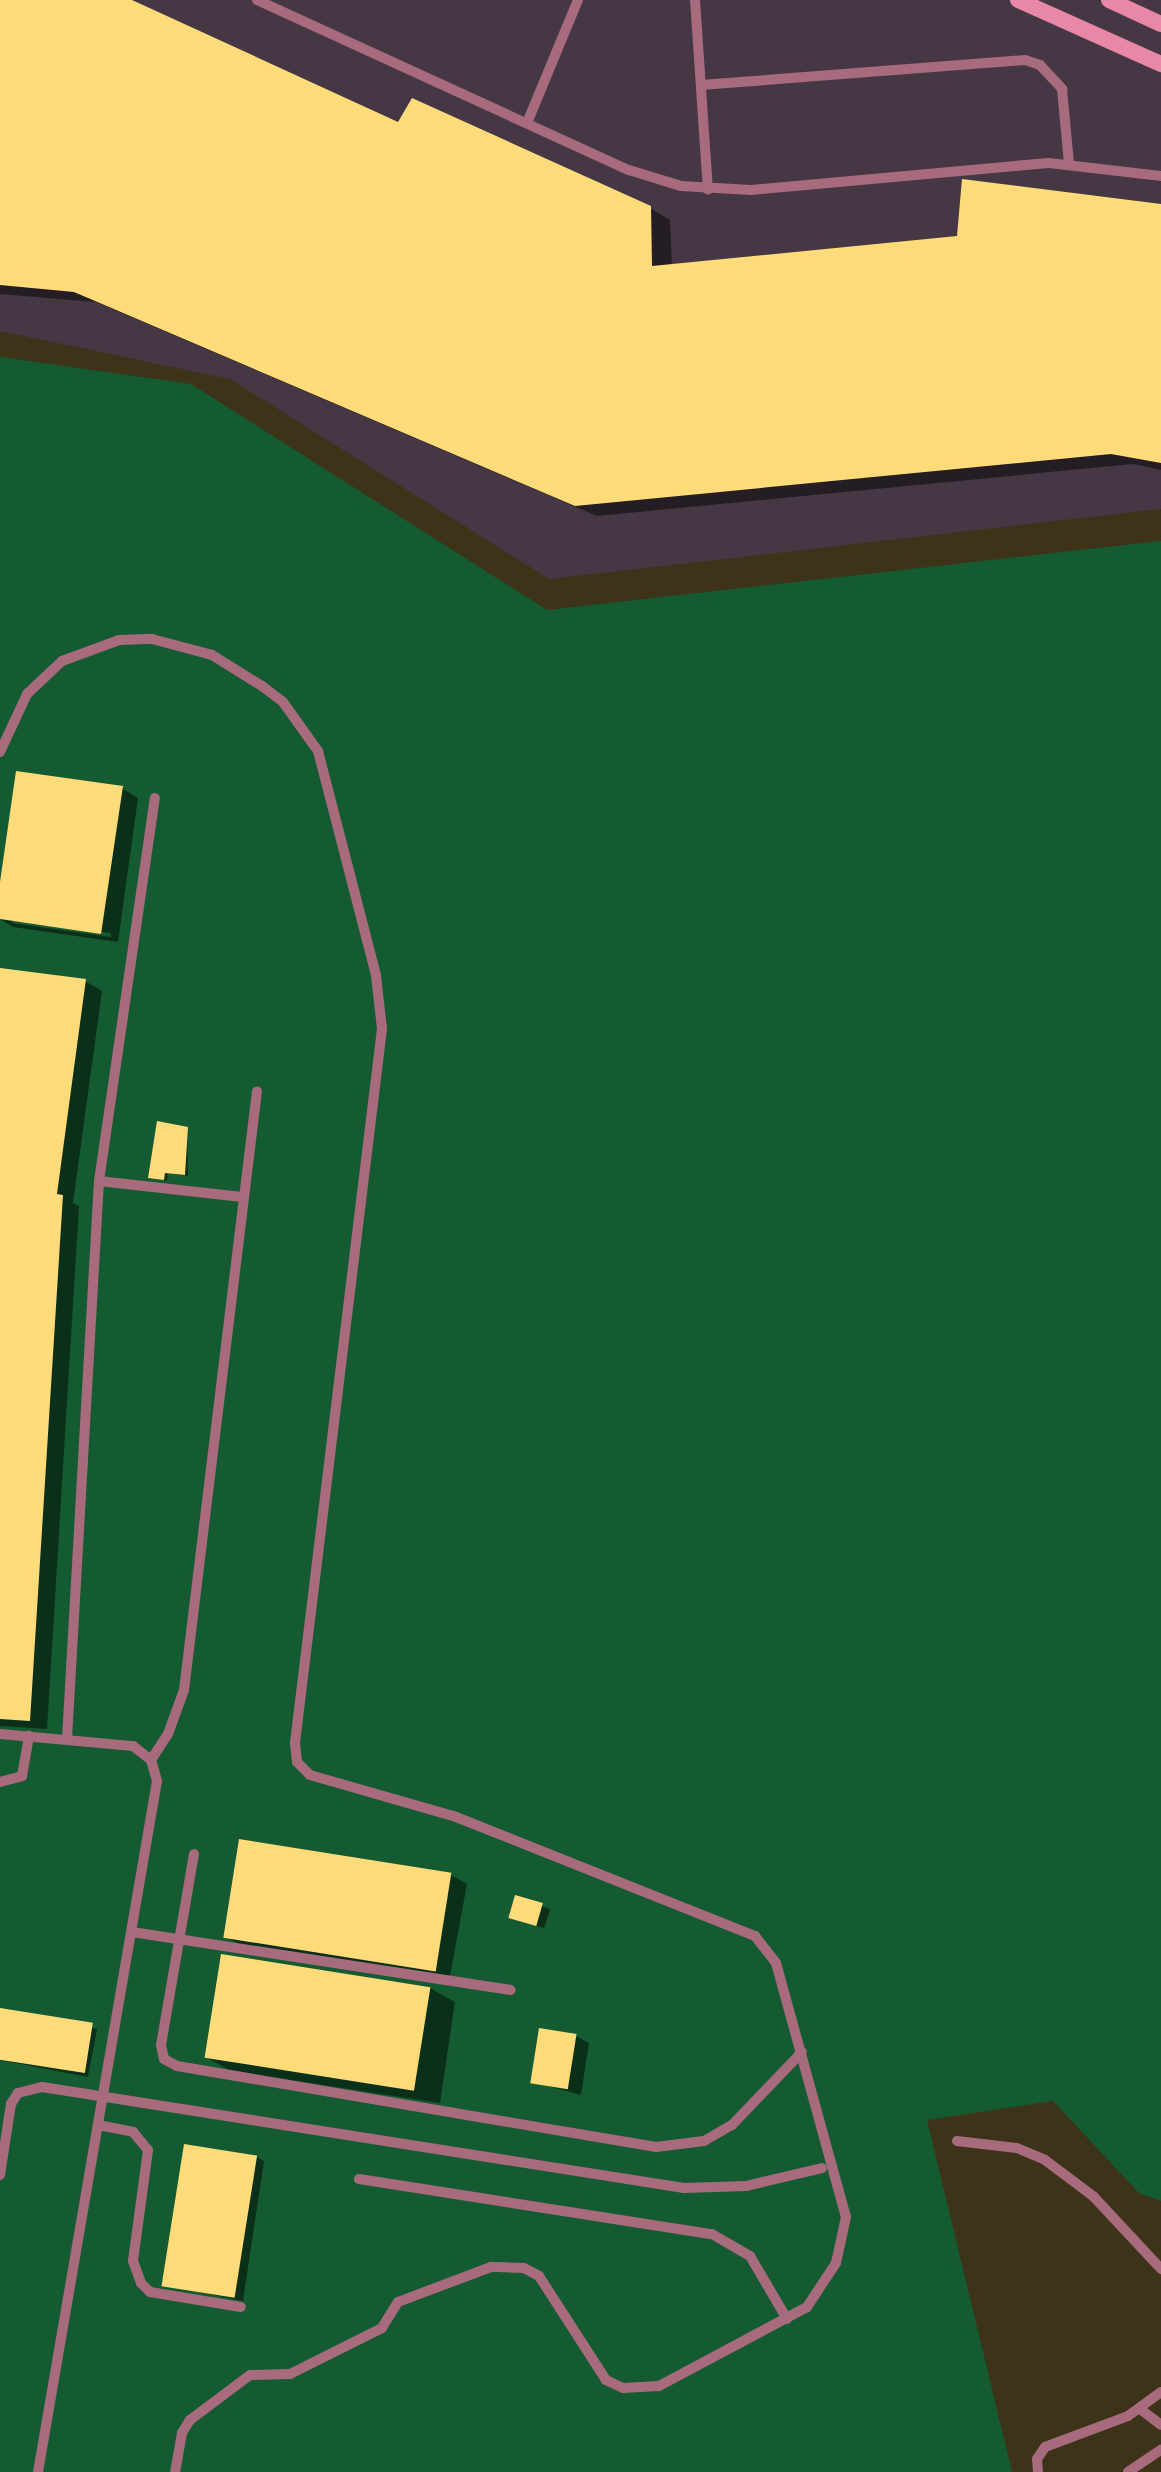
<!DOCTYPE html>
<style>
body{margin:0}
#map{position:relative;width:1161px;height:2472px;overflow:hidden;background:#3d3319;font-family:"IBM Plex Sans",sans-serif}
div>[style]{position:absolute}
.commercial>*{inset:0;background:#453744}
.green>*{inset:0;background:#155b31}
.shadow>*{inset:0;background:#0007;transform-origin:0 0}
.building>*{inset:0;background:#ffdb7a;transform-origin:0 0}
.lane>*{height:10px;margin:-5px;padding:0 5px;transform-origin:5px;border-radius:5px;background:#a86b7d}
.secondary>*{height:16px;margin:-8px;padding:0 8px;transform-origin:8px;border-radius:8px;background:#e987a6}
span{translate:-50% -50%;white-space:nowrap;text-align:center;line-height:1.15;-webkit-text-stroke:8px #3d3319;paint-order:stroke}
</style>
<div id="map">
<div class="commercial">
<i style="clip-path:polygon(0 0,1161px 0,1161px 509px,549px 579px,230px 379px,0 331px)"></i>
</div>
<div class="green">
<i style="clip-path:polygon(0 357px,191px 384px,547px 610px,1161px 541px,1161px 2201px,1139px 2193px,1053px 2101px,927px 2120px,1012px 2472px,0 2472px)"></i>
</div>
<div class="shadow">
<i style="clip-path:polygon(0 0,109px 0,399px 124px,650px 208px,670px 220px,672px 266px,959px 238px,1161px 206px,1161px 470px,1133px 464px,597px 516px,96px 302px,0 294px)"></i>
<i style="clip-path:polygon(evenodd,122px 788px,138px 798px,118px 942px,13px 927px,0 919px,0 896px,122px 788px,12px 919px,111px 933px,111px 937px,12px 923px,12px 919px)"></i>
<i style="clip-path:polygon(0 970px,85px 981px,102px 991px,73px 1203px,79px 1206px,47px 1729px,0 1726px)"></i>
<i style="clip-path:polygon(187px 1129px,188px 1176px,168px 1173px,167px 1181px,150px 1177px)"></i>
<i style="clip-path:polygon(241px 1842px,451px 1875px,467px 1884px,450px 1976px,243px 1946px,226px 1937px)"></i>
<i style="left:516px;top:1898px;width:36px;height:20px;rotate:18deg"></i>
<i style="clip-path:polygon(430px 1988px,455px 2002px,440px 2103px,231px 2071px,206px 2057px)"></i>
<i style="left:0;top:2010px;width:99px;height:49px;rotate:11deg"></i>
<i style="clip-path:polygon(576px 2036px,589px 2043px,581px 2095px,533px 2082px)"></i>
<i style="clip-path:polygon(257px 2157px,264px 2161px,243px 2301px,165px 2285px)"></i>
</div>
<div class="building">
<i style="clip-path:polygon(0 0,132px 0,398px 122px,412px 98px,651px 206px,652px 266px,957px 236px,962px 179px,1161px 204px,1161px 463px,1111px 454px,575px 506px,74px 292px,0 285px)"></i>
<i style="clip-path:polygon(16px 771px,123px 786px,101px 934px,0 919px,0 882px)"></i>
<i style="clip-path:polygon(0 968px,86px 979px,57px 1194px,63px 1195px,30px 1721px,0 1719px)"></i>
<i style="clip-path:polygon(157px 1121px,188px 1127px,185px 1175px,165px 1173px,164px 1180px,148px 1178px)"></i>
<i style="left:239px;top:1839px;width:215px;height:100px;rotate:9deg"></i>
<i style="left:515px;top:1895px;width:29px;height:24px;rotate:16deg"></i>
<i style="left:221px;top:1954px;width:212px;height:105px;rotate:9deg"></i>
<i style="left:0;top:2008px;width:94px;height:51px;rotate:9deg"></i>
<i style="left:539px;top:2028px;width:38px;height:56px;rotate:9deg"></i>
<i style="left:184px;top:2144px;width:74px;height:144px;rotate:9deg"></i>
</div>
<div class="lane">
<i style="left:257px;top:0;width:409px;rotate:24.6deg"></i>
<i style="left:629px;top:170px;width:54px;rotate:17.1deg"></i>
<i style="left:681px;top:186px;width:70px;rotate:3.3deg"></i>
<i style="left:751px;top:190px;width:299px;rotate:-5.2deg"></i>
<i style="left:1049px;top:163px;width:113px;rotate:6.6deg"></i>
<i style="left:695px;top:0;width:190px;rotate:86.1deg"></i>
<i style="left:701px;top:85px;width:325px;rotate:-4.4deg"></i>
<i style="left:1025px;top:60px;width:16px;rotate:18deg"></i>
<i style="left:1040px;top:65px;width:33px;rotate:47deg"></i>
<i style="left:1062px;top:89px;width:74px;rotate:84.6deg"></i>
<i style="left:527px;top:123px;width:133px;rotate:-67.5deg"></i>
<i style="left:0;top:752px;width:64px;rotate:-65deg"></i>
<i style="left:27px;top:694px;width:48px;rotate:-43.3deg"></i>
<i style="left:62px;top:661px;width:61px;rotate:-20.2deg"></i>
<i style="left:119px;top:640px;width:33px;rotate:-2deg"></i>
<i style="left:152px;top:639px;width:62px;rotate:14.9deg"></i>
<i style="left:212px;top:655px;width:59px;rotate:31.8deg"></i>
<i style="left:262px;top:686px;width:26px;rotate:37deg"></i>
<i style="left:283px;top:702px;width:60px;rotate:54.5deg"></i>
<i style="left:318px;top:751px;width:232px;rotate:75.5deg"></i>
<i style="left:376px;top:976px;width:53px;rotate:83.5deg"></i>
<i style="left:382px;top:1029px;width:719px;rotate:96.95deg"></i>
<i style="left:295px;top:1743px;width:19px;rotate:84deg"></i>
<i style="left:297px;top:1762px;width:18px;rotate:45deg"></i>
<i style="left:310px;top:1775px;width:152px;rotate:16deg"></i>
<i style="left:456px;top:1817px;width:322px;rotate:21.7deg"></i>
<i style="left:755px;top:1936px;width:34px;rotate:52deg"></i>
<i style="left:776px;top:1963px;width:263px;rotate:74.6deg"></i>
<i style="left:846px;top:2217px;width:47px;rotate:102.3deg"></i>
<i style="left:836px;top:2263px;width:53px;rotate:123.4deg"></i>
<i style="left:807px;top:2307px;width:168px;rotate:151.9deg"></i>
<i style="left:659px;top:2386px;width:36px;rotate:177deg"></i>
<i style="left:623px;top:2388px;width:19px;rotate:-155deg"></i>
<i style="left:606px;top:2380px;width:124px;rotate:-122.8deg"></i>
<i style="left:539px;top:2276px;width:17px;rotate:-152deg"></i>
<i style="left:524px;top:2268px;width:33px;rotate:-178deg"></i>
<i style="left:491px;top:2267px;width:99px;rotate:159.4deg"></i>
<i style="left:398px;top:2302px;width:31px;rotate:122deg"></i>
<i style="left:382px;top:2328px;width:103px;rotate:153.4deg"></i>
<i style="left:290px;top:2374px;width:40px;rotate:178.6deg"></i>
<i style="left:250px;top:2375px;width:75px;rotate:143.1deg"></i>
<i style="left:190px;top:2420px;width:15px;rotate:122deg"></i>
<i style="left:182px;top:2433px;width:40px;rotate:100deg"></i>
<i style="left:99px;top:1181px;width:144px;rotate:6.4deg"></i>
<i style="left:0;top:1734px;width:134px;rotate:5.2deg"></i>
<i style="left:133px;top:1746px;width:23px;rotate:38deg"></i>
<i style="left:151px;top:1760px;width:22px;rotate:74deg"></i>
<i style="left:157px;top:1781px;width:701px;rotate:99.77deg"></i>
<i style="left:67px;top:1739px;width:559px;rotate:-86.72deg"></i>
<i style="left:99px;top:1181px;width:387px;rotate:-81.7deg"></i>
<i style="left:151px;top:1760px;width:31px;rotate:-57deg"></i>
<i style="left:168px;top:1734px;width:47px;rotate:-70deg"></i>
<i style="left:184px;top:1690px;width:603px;rotate:-83.05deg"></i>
<i style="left:0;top:1782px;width:23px;rotate:-15deg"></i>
<i style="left:22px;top:1776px;width:41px;rotate:-80.1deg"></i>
<i style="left:194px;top:1854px;width:194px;rotate:99.8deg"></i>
<i style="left:161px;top:2045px;width:14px;rotate:78deg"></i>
<i style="left:164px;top:2059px;width:15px;rotate:28deg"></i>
<i style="left:177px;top:2066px;width:486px;rotate:9.6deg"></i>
<i style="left:656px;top:2147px;width:48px;rotate:-7.1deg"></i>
<i style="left:704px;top:2141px;width:32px;rotate:-30deg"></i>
<i style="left:732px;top:2125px;width:101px;rotate:-46.2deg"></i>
<i style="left:132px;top:1932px;width:383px;rotate:8.7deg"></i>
<i style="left:98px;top:2125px;width:36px;rotate:11deg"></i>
<i style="left:133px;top:2132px;width:23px;rotate:50deg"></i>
<i style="left:148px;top:2150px;width:112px;rotate:97.7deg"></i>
<i style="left:133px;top:2261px;width:23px;rotate:70deg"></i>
<i style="left:141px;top:2283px;width:13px;rotate:45deg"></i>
<i style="left:150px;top:2292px;width:92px;rotate:9.4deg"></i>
<i style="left:957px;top:2141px;width:60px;rotate:6.7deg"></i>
<i style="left:1017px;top:2148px;width:30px;rotate:23deg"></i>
<i style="left:1045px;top:2160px;width:60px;rotate:36.9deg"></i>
<i style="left:1093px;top:2196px;width:100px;rotate:47deg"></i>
<i style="left:0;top:2175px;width:72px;rotate:-81.2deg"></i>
<i style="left:11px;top:2104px;width:13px;rotate:-58deg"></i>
<i style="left:18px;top:2093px;width:25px;rotate:-14deg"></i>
<i style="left:42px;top:2087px;width:650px;rotate:8.94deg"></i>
<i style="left:684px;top:2188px;width:62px;rotate:-1.8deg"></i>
<i style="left:746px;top:2186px;width:78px;rotate:-13.3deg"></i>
<i style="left:359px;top:2179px;width:357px;rotate:8.9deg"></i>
<i style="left:712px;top:2234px;width:44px;rotate:30.1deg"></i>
<i style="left:750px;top:2256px;width:73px;rotate:59.6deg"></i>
<i style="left:1140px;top:2409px;width:26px;rotate:37deg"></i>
<i style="left:1038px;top:2472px;width:13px;rotate:-94deg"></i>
<i style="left:1037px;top:2459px;width:14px;rotate:-56deg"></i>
<i style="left:1045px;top:2447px;width:89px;rotate:-20.5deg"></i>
<i style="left:1128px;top:2416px;width:41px;rotate:-36deg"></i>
<i style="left:1128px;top:2472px;width:40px;rotate:-34deg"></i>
</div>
<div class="secondary">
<i style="left:1018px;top:0;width:157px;rotate:24.1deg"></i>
<i style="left:1109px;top:0;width:57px;rotate:24.8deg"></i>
</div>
</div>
